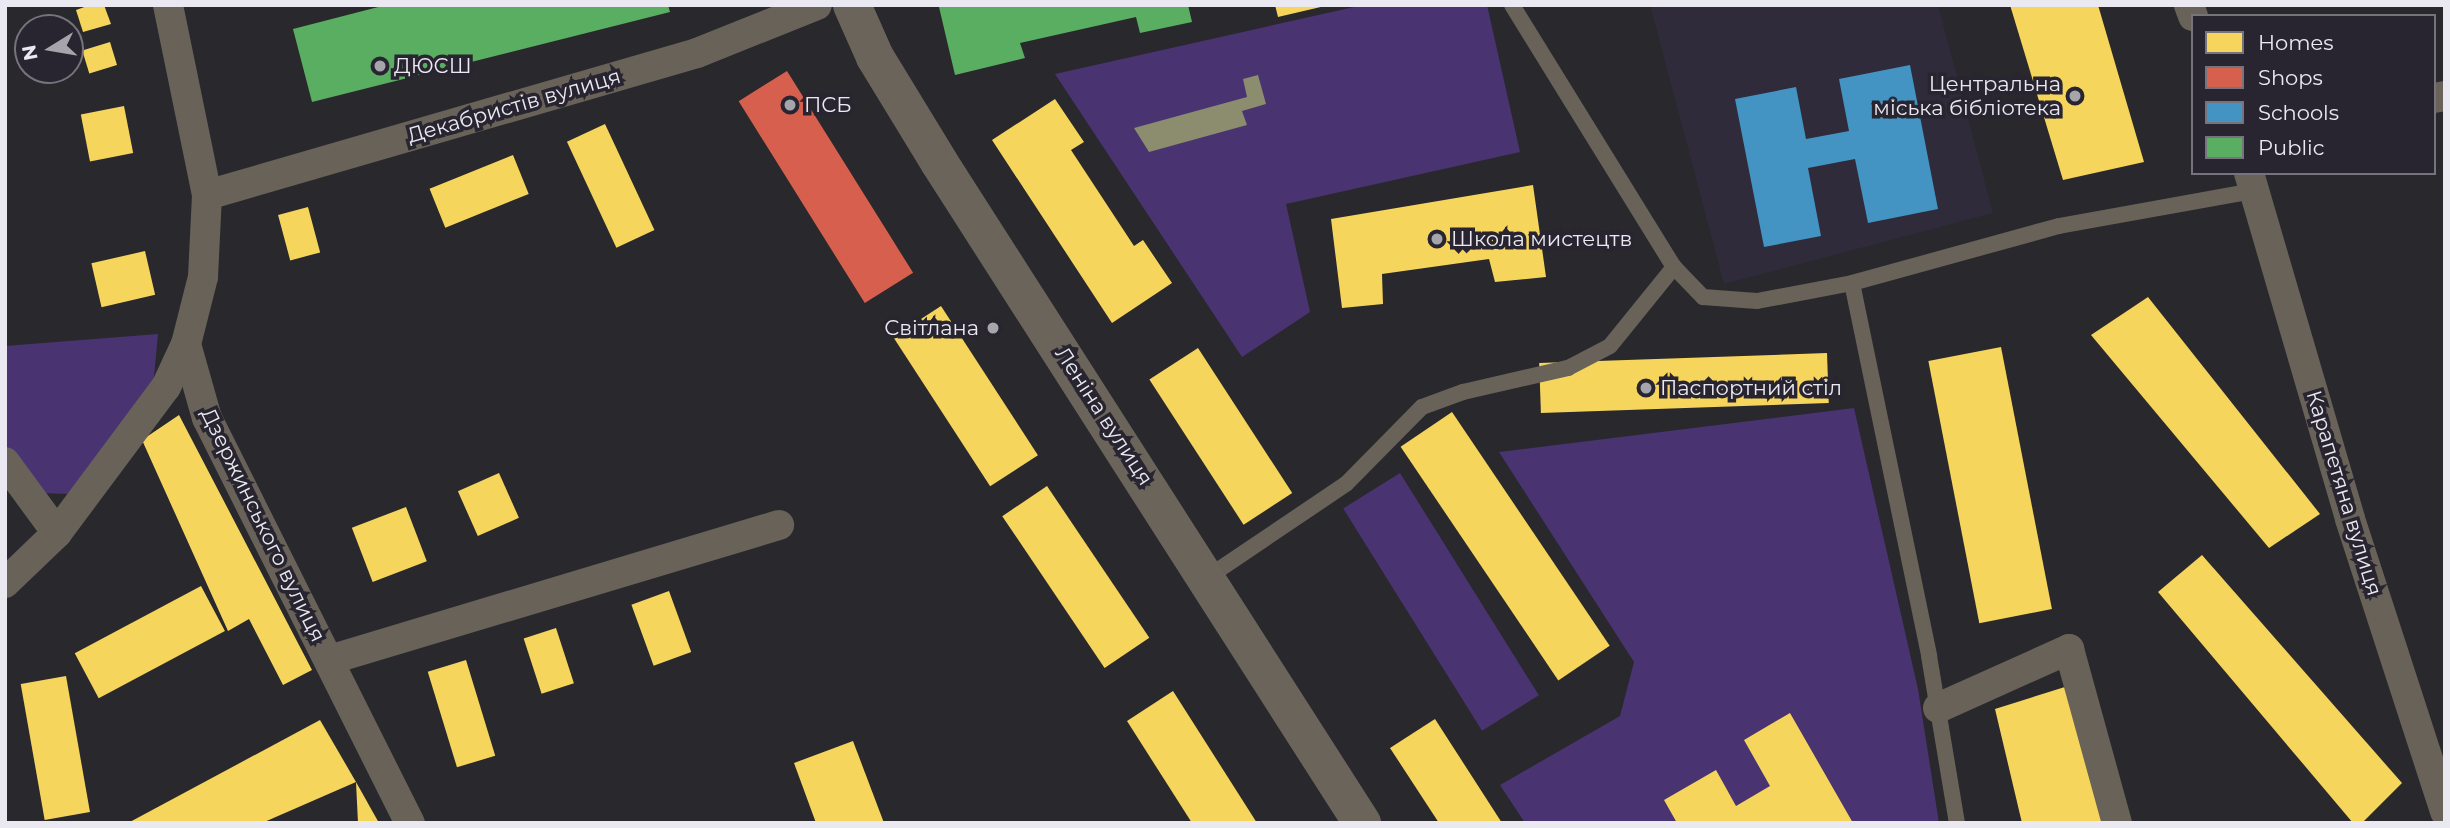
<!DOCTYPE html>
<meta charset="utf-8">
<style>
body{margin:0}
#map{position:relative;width:2450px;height:828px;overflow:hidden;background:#29282d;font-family:Montserrat,sans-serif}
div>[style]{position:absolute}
.built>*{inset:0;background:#2f2b3a}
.green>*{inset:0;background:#4a3371;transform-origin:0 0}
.homes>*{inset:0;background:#f6d55c;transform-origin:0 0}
.shops>*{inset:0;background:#d6604d;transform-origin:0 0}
.schools>*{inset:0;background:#4393c3}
.public>*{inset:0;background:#5aae61}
.industry>*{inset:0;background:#8c8c6e}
.service>*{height:16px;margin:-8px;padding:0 8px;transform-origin:8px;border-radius:8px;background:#686259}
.minor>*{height:30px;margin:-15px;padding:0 15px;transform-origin:15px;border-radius:15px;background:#686259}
.secondary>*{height:38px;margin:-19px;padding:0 19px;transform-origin:19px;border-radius:19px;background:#6a645b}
.dots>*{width:19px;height:19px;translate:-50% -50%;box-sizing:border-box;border:4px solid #282530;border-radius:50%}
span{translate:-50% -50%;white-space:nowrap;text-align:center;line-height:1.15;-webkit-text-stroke:7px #282530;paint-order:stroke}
.poi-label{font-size:21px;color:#eae8f0}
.left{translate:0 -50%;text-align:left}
.right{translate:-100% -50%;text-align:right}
.street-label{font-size:21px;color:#eae8f0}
.frame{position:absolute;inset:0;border:7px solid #eae8f0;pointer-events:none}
.legend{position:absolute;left:2191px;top:14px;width:245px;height:161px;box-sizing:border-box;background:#282530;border:2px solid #76737d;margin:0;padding:9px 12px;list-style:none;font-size:21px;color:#eae8f0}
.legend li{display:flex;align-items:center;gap:14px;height:35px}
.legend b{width:35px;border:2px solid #76737d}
.north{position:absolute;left:14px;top:14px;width:70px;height:70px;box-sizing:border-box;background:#282530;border:2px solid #76737d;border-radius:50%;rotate:259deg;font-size:19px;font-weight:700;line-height:28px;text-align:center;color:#eae8f0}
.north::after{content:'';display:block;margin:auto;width:24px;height:32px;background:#a6a5ac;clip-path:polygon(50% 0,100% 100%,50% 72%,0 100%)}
</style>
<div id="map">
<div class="built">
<i style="clip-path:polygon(1650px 5px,1938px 5px,1993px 213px,1724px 284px)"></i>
</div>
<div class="green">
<i style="clip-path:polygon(1363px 5px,1487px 5px,1520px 152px,1286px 204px,1310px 312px,1242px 357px,1055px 74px)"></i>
<i style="clip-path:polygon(158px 334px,153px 387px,69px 494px,42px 493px,5px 447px,5px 346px)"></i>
<i style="clip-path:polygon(1854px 408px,1918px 689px,1939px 823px,1525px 823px,1500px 785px,1620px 716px,1634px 662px,1499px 452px)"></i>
<i style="left:1400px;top:473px;width:262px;height:67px;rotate:58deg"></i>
</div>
<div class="homes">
<i style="clip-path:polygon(90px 5px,104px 5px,111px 24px,83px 32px,76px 10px)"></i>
<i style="clip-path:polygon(1275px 5px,1325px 5px,1325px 6px,1278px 17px)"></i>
<i style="clip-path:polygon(2010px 5px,2098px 5px,2144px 162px,2063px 180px)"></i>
<i style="left:110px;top:42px;width:24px;height:29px;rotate:73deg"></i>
<i style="clip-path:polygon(1055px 99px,1084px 142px,1071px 150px,1134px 246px,1143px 240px,1172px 283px,1112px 323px,992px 140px)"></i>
<i style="left:124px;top:106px;width:48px;height:44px;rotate:79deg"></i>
<i style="left:605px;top:124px;width:117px;height:42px;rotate:65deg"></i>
<i style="left:513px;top:155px;width:42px;height:90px;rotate:68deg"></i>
<i style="clip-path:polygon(1533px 185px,1546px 277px,1495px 282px,1489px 259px,1382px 274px,1383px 304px,1342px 308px,1331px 219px)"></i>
<i style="left:308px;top:207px;width:47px;height:31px;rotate:75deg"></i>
<i style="left:145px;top:251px;width:45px;height:55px;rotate:77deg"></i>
<i style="clip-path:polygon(2148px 297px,2320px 514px,2269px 548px,2091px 335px)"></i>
<i style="left:941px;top:306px;width:178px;height:57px;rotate:57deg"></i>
<i style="left:2001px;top:347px;width:267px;height:74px;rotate:79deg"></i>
<i style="left:1198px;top:348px;width:173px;height:58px;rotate:57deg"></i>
<i style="left:1827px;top:353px;width:50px;height:288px;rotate:88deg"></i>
<i style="left:1452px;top:412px;width:282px;height:62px;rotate:56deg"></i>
<i style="clip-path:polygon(179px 415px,312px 670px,283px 685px,249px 619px,228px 631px,142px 440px)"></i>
<i style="left:499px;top:473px;width:49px;height:45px;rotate:66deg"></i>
<i style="left:1047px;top:486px;width:183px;height:54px;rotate:56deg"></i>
<i style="left:406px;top:507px;width:58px;height:58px;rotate:69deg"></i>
<i style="clip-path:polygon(2202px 555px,2402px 783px,2362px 823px,2353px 823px,2158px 592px)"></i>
<i style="left:201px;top:586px;width:51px;height:143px;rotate:62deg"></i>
<i style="left:669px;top:591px;width:65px;height:40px;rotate:70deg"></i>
<i style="left:556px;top:628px;width:58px;height:34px;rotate:72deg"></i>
<i style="left:466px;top:660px;width:100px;height:40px;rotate:73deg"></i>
<i style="left:66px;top:676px;width:138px;height:46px;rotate:80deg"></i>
<i style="clip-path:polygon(2068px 686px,2102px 823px,2022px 823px,1995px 709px)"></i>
<i style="clip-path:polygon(1173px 691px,1257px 823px,1192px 823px,1127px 721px)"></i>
<i style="clip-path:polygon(1790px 713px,1853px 823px,1677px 823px,1664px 800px,1716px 770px,1736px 806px,1770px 786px,1744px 740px)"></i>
<i style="clip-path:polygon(1435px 719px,1502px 823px,1439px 823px,1390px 748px)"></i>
<i style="clip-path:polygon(320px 720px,356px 782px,262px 823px,128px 823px)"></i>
<i style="clip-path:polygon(853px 741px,884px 823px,816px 823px,794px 763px)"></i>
<i style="clip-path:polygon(356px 782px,379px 823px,358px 823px)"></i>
</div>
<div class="shops">
<i style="left:787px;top:71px;width:238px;height:57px;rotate:58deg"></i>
</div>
<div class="schools">
<i style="clip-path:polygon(1910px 65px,1938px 209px,1868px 223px,1855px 159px,1808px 168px,1821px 236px,1764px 247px,1735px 99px,1796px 87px,1806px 139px,1849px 131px,1839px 79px)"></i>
</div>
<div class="public">
<i style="clip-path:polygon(386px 5px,668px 5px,670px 12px,312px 102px,293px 29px)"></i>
<i style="clip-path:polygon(1188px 5px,1192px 22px,1140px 33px,1136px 17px,1020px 43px,1025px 58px,955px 75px,939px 7px)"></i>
</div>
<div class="industry">
<i style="clip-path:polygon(1258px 75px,1266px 104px,1242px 111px,1247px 125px,1149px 152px,1134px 128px,1247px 97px,1243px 79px)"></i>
</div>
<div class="service">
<i style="left:1512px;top:5px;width:308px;rotate:58.3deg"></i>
<i style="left:1674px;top:267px;width:42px;rotate:46deg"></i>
<i style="left:1703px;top:297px;width:54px;rotate:4.2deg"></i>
<i style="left:1757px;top:301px;width:97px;rotate:-10.7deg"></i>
<i style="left:1852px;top:283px;width:215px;rotate:-15.4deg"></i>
<i style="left:2059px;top:226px;width:198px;rotate:-10.2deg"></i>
<i style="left:1852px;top:283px;width:381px;rotate:78.3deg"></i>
<i style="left:1929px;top:656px;width:169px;rotate:80.5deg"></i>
<i style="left:1208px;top:577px;width:166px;rotate:-34deg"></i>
<i style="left:1346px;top:484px;width:108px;rotate:-45.4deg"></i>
<i style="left:1422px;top:407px;width:44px;rotate:-20.1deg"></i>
<i style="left:1463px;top:392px;width:108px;rotate:-12.9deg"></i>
<i style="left:1568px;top:368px;width:47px;rotate:-27.6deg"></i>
<i style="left:1610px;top:346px;width:102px;rotate:-51deg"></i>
</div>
<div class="minor">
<i style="left:168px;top:5px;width:194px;rotate:78.4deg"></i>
<i style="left:207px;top:195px;width:82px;rotate:92.8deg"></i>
<i style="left:203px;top:277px;width:69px;rotate:104.2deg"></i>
<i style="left:186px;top:344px;width:77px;rotate:74.2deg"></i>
<i style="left:207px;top:418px;width:453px;rotate:63.4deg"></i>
<i style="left:2189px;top:5px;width:12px;rotate:70deg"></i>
<i style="left:2434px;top:98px;width:11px;rotate:-10deg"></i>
<i style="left:2249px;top:173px;width:360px;rotate:73.7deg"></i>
<i style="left:2350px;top:519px;width:308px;rotate:72deg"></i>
<i style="left:207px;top:195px;width:510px;rotate:-16.16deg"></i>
<i style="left:697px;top:53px;width:129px;rotate:-21.8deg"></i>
<i style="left:5px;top:462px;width:88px;rotate:53.8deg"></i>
<i style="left:57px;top:533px;width:182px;rotate:-53.3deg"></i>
<i style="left:166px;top:387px;width:47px;rotate:-65.1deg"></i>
<i style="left:5px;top:583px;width:72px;rotate:-43.9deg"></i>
<i style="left:329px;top:660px;width:470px;rotate:-16.7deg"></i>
<i style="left:1938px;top:708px;width:144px;rotate:-24.2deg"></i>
<i style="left:2069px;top:649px;width:180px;rotate:74.6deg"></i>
</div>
<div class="secondary">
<i style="left:852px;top:5px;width:57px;rotate:66.1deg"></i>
<i style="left:875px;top:57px;width:123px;rotate:58.6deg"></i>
<i style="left:939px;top:162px;width:785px;rotate:57.38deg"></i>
</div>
<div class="dots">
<i style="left:380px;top:66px;background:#a6a5ac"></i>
<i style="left:2075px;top:96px;background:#a6a5ac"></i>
<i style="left:790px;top:105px;background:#a6a5ac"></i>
<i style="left:1437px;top:239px;background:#a6a5ac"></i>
<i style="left:993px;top:328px;background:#a6a5ac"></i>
<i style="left:1646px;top:388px;background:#a6a5ac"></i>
</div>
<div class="poi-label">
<span class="left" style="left:394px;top:66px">ДЮСШ</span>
<span class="right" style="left:2061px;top:96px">Центральна<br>міська бібліотека</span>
<span class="left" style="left:804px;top:105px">ПСБ</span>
<span class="left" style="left:1451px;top:239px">Школа мистецтв</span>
<span class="right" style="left:979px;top:328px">Світлана</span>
<span class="left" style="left:1660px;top:388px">Паспортний стіл</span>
</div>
<div class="street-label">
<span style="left:514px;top:106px;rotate:-16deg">Декабристів вулиця</span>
<span style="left:1104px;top:416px;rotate:57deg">Леніна вулиця</span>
<span style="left:2344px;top:493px;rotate:73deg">Карапетяна вулиця</span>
<span style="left:263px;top:525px;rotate:64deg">Дзержинського вулиця</span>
</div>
<div class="frame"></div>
<ul class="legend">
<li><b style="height:19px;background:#f6d55c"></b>Homes</li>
<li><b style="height:19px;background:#d6604d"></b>Shops</li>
<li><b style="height:19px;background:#4393c3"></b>Schools</li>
<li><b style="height:19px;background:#5aae61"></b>Public</li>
</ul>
<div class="north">N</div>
</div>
